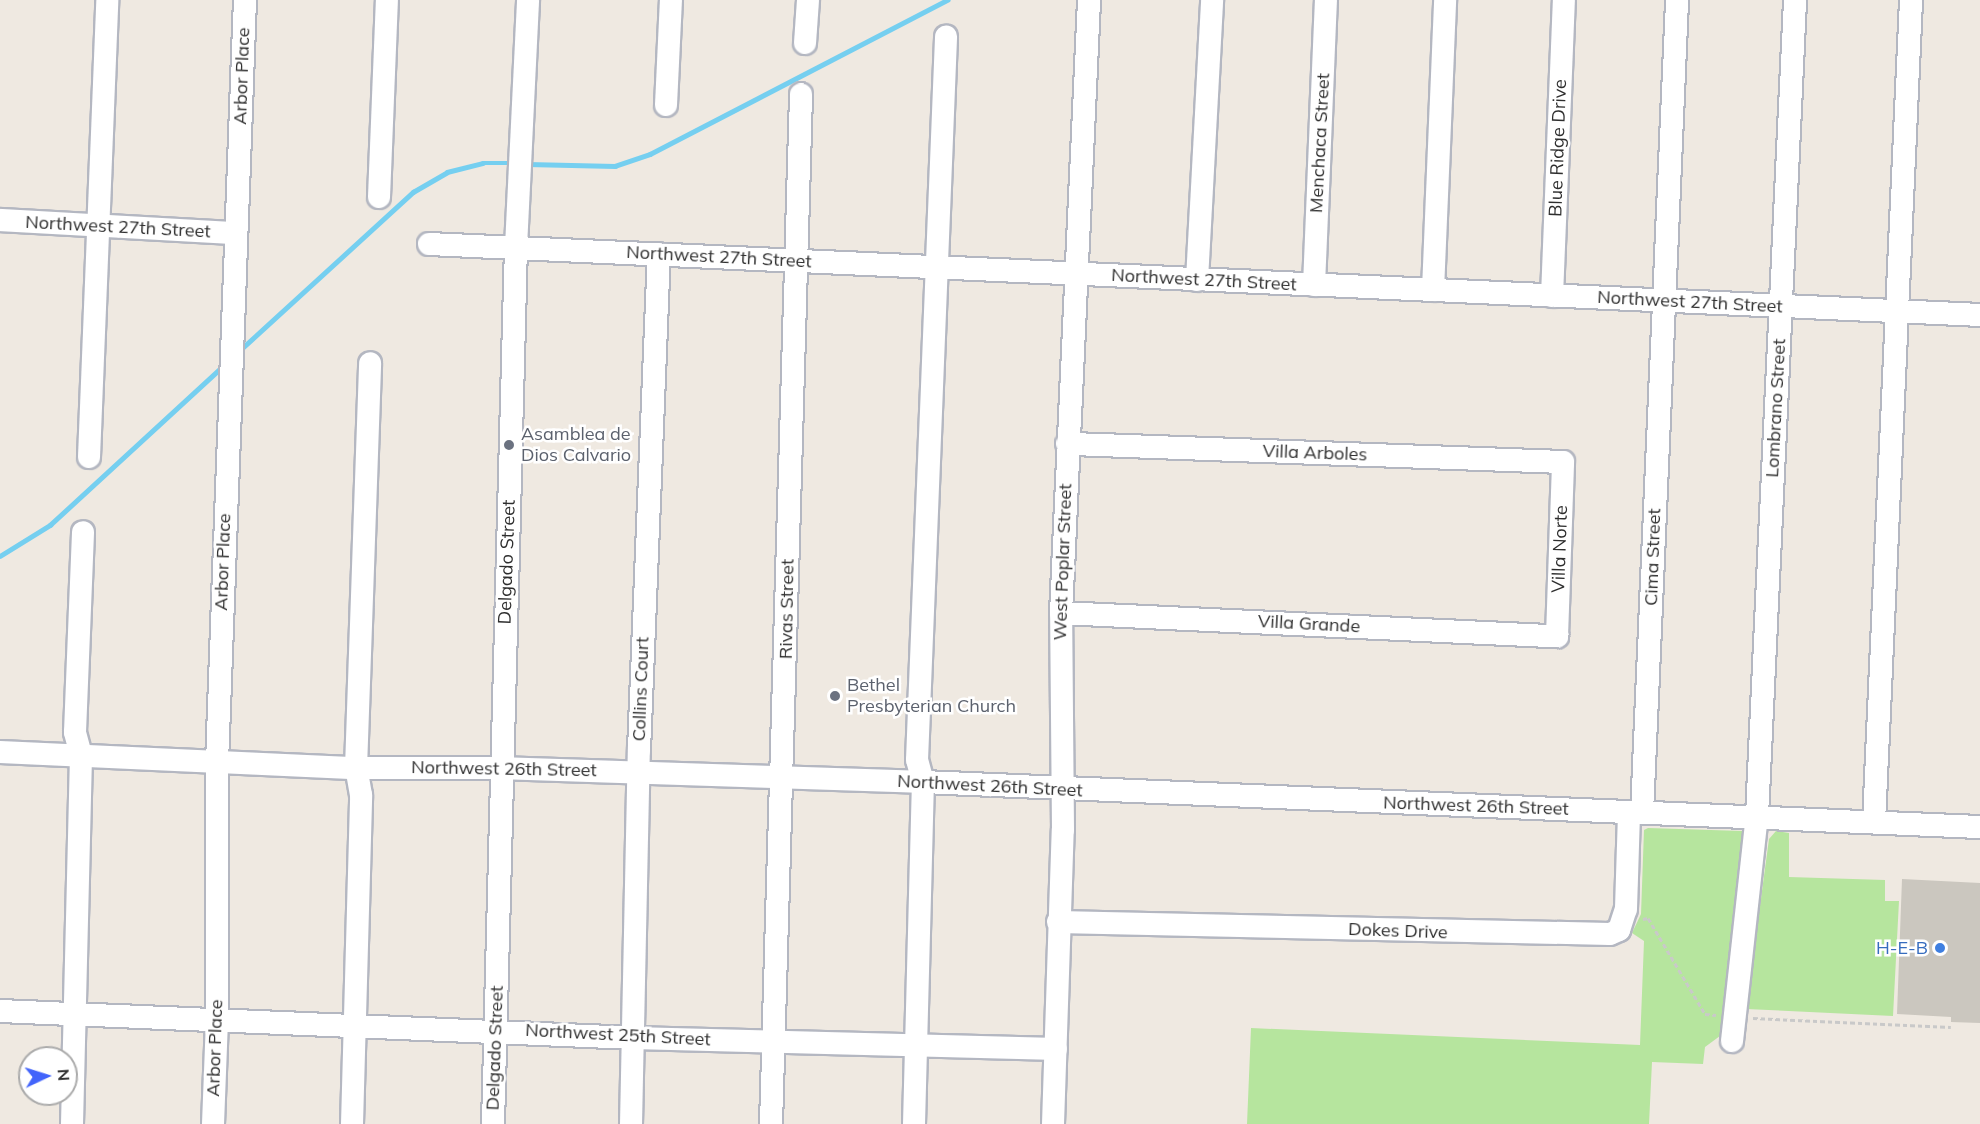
<!DOCTYPE html>
<style>
body{margin:0}
#map{position:relative;width:1980px;height:1124px;overflow:hidden;background:#efe9e1;font-family:Mulish,sans-serif}
div>[style]{position:absolute}
.green>*{inset:0;background:#b6e59e}
.stream>*{height:4.5px;margin:-2.25px;padding:0 2.25px;transform-origin:2.25px;border-radius:2.25px;background:#75cff0}
.building>*{inset:0;background:#cbc7bf}
.path>*{height:3px;margin-top:-1.5px;transform-origin:0;background:repeating-linear-gradient(90deg,#c9c9c9 0 4.5px,transparent 0 7.5px)}
.roads{filter:drop-shadow(2px 0 #b4b7c1) drop-shadow(-2px 0 #b4b7c1) drop-shadow(0 2px #b4b7c1) drop-shadow(0 -2px #b4b7c1)}
.minor>*{height:22px;margin:-11px;padding:0 11px;transform-origin:11px;border-radius:11px;background:#fff}
.dots>*{width:16px;height:16px;translate:-50% -50%;box-sizing:border-box;border:3px solid #fff;border-radius:50%}
span{translate:-50% -50%;white-space:nowrap;text-align:center;line-height:1.15;-webkit-text-stroke:5px #fff;paint-order:stroke}
.street-label{font-size:18px;color:#2e2e2e}
.worship-label{font-size:18px;color:#5b616d}
.left{translate:0 -50%;text-align:left}
.shop-label{font-size:18px;color:#366cbe}
.right{translate:-100% -50%;text-align:right}
.north{position:absolute;left:18px;top:1046px;width:60px;height:60px;box-sizing:border-box;background:#fff;border:2px solid #ababab;border-radius:50%;rotate:86deg;font-size:16px;font-weight:700;line-height:24px;text-align:center;color:#2e2e2e}
.north::after{content:'';display:block;margin:auto;width:21px;height:27px;background:#4264fb;clip-path:polygon(50% 0,100% 100%,50% 72%,0 100%)}
</style>
<div id="map">
<div class="green">
<i style="clip-path:polygon(1648px 828px,1742px 831px,1749px 838px,1724px 1033px,1705px 1047px,1703px 1064px,1652px 1062px,1649px 1124px,1247px 1124px,1251px 1028px,1640px 1045px,1644px 941px,1632px 933px,1641px 914px,1644px 830px)"></i>
<i style="clip-path:polygon(1776px 831px,1789px 833px,1789px 877px,1885px 880px,1885px 901px,1899px 901px,1893px 1016px,1746px 1009px,1769px 839px)"></i>
</div>
<div class="stream">
<i style="left:527px;top:164px;width:88px;rotate:1.3deg"></i>
<i style="left:615px;top:166px;width:37px;rotate:-19deg"></i>
<i style="left:650px;top:154px;width:335px;rotate:-27.4deg"></i>
<i style="left:239px;top:351px;width:236px;rotate:-42.4deg"></i>
<i style="left:413px;top:192px;width:39px;rotate:-30deg"></i>
<i style="left:447px;top:172px;width:37px;rotate:-14deg"></i>
<i style="left:483px;top:163px;width:30px"></i>
<i style="left:0;top:556px;width:59px;rotate:-31.8deg"></i>
<i style="left:50px;top:525px;width:236px;rotate:-42.6deg"></i>
</div>
<div class="building">
<i style="clip-path:polygon(1902px 879px,1980px 883px,1980px 1023px,1951px 1022px,1951px 1017px,1897px 1014px)"></i>
</div>
<div class="path">
<i style="left:1643px;top:919px;width:5px;rotate:-11deg"></i>
<i style="left:1648px;top:918px;width:112px;rotate:59.3deg"></i>
<i style="left:1705px;top:1014px;width:11px;rotate:5deg"></i>
<i style="left:1753px;top:1018px;width:198px;rotate:2.6deg"></i>
</div>
<div class="roads">
<div class="minor">
<i style="left:805px;top:43px;width:43px;rotate:-86deg"></i>
<i style="left:666px;top:105px;width:105px;rotate:-87.3deg"></i>
<i style="left:379px;top:197px;width:197px;rotate:-87.7deg"></i>
<i style="left:0;top:220px;width:235px;rotate:3.2deg"></i>
<i style="left:429px;top:244px;width:1553px;rotate:2.62deg"></i>
<i style="left:1197px;top:280px;width:280px;rotate:-86.9deg"></i>
<i style="left:1314px;top:285px;width:285px;rotate:-87.6deg"></i>
<i style="left:1433px;top:290px;width:290px;rotate:-87.6deg"></i>
<i style="left:1552px;top:296px;width:296px;rotate:-87.7deg"></i>
<i style="left:89px;top:457px;width:457px;rotate:-87.7deg"></i>
<i style="left:1061px;top:613px;width:497px;rotate:2.7deg"></i>
<i style="left:1557px;top:636px;width:174px;rotate:-88deg"></i>
<i style="left:1563px;top:462px;width:496px;rotate:-177.9deg"></i>
<i style="left:0;top:752px;width:356px;rotate:2.6deg"></i>
<i style="left:356px;top:768px;width:145px"></i>
<i style="left:501px;top:768px;width:422px;rotate:1.9deg"></i>
<i style="left:923px;top:782px;width:1058px;rotate:2.44deg"></i>
<i style="left:1642px;top:813px;width:814px;rotate:-87.53deg"></i>
<i style="left:1874px;top:822px;width:823px;rotate:-87.42deg"></i>
<i style="left:1058px;top:922px;width:552px;rotate:1.25deg"></i>
<i style="left:1610px;top:934px;width:10px;rotate:-24deg"></i>
<i style="left:1619px;top:930px;width:22px;rotate:-72deg"></i>
<i style="left:1626px;top:909px;width:96px;rotate:-88.2deg"></i>
<i style="left:0;top:1011px;width:635px;rotate:2.44deg"></i>
<i style="left:634px;top:1038px;width:422px;rotate:1.5deg"></i>
<i style="left:1732px;top:1041px;width:226px;rotate:-83.7deg"></i>
<i style="left:1757px;top:816px;width:817px;rotate:-87.33deg"></i>
<i style="left:72px;top:1124px;width:369px;rotate:-88.6deg"></i>
<i style="left:81px;top:755px;width:24px;rotate:-105deg"></i>
<i style="left:75px;top:732px;width:200px;rotate:-87.7deg"></i>
<i style="left:213px;top:1124px;width:105px;rotate:-87.8deg"></i>
<i style="left:217px;top:1019px;width:256px;rotate:-90deg"></i>
<i style="left:217px;top:763px;width:764px;rotate:-87.9deg"></i>
<i style="left:352px;top:1124px;width:329px;rotate:-88.4deg"></i>
<i style="left:361px;top:795px;width:27px;rotate:-100deg"></i>
<i style="left:356px;top:768px;width:405px;rotate:-88deg"></i>
<i style="left:493px;top:1124px;width:877px;rotate:-88.5deg"></i>
<i style="left:516px;top:247px;width:247px;rotate:-87.2deg"></i>
<i style="left:631px;top:1124px;width:374px;rotate:-88.8deg"></i>
<i style="left:639px;top:750px;width:496px;rotate:-87.7deg"></i>
<i style="left:771px;top:1124px;width:1030px;rotate:-88.33deg"></i>
<i style="left:914px;top:1124px;width:342px;rotate:-88.5deg"></i>
<i style="left:923px;top:782px;width:23px;rotate:-105deg"></i>
<i style="left:917px;top:760px;width:724px;rotate:-87.7deg"></i>
<i style="left:1053px;top:1124px;width:294px;rotate:-88.1deg"></i>
<i style="left:1063px;top:830px;width:217px;rotate:-90.5deg"></i>
<i style="left:1061px;top:613px;width:614px;rotate:-87.38deg"></i>
</div>
</div>
<div class="dots">
<i style="left:509px;top:445px;background:#6b7280"></i>
<i style="left:835px;top:696px;background:#6b7280"></i>
<i style="left:1940px;top:948px;background:#3f7fe0"></i>
</div>
<div class="street-label">
<span style="left:242px;top:76px;rotate:-88deg">Arbor Place</span>
<span style="left:1320px;top:143px;rotate:-87deg">Menchaca Street</span>
<span style="left:1558px;top:148px;rotate:-88deg">Blue Ridge Drive</span>
<span style="left:118px;top:227px;rotate:3deg">Northwest 27th Street</span>
<span style="left:719px;top:257px;rotate:3deg">Northwest 27th Street</span>
<span style="left:1204px;top:280px;rotate:3deg">Northwest 27th Street</span>
<span style="left:1690px;top:302px;rotate:3deg">Northwest 27th Street</span>
<span style="left:1776px;top:408px;rotate:-87deg">Lombrano Street</span>
<span style="left:1315px;top:453px;rotate:2deg">Villa Arboles</span>
<span style="left:1560px;top:549px;rotate:-88deg">Villa Norte</span>
<span style="left:1653px;top:557px;rotate:-88deg">Cima Street</span>
<span style="left:223px;top:562px;rotate:-88deg">Arbor Place</span>
<span style="left:507px;top:562px;rotate:-88deg">Delgado Street</span>
<span style="left:1063px;top:562px;rotate:-88deg">West Poplar Street</span>
<span style="left:787px;top:609px;rotate:-89deg">Rivas Street</span>
<span style="left:1309px;top:624px;rotate:3deg">Villa Grande</span>
<span style="left:641px;top:689px;rotate:-88deg">Collins Court</span>
<span style="left:504px;top:769px;rotate:1deg">Northwest 26th Street</span>
<span style="left:990px;top:786px;rotate:3deg">Northwest 26th Street</span>
<span style="left:1476px;top:806px;rotate:2deg">Northwest 26th Street</span>
<span style="left:1398px;top:931px;rotate:2deg">Dokes Drive</span>
<span style="left:618px;top:1035px;rotate:3deg">Northwest 25th Street</span>
<span style="left:215px;top:1048px;rotate:-88deg">Arbor Place</span>
<span style="left:495px;top:1048px;rotate:-88deg">Delgado Street</span>
</div>
<div class="worship-label">
<span class="left" style="left:521px;top:445px">Asamblea de<br>Dios Calvario</span>
<span class="left" style="left:847px;top:696px">Bethel<br>Presbyterian Church</span>
</div>
<div class="shop-label">
<span class="right" style="left:1928px;top:948px">H-E-B</span>
</div>
<div class="north">N</div>
</div>
